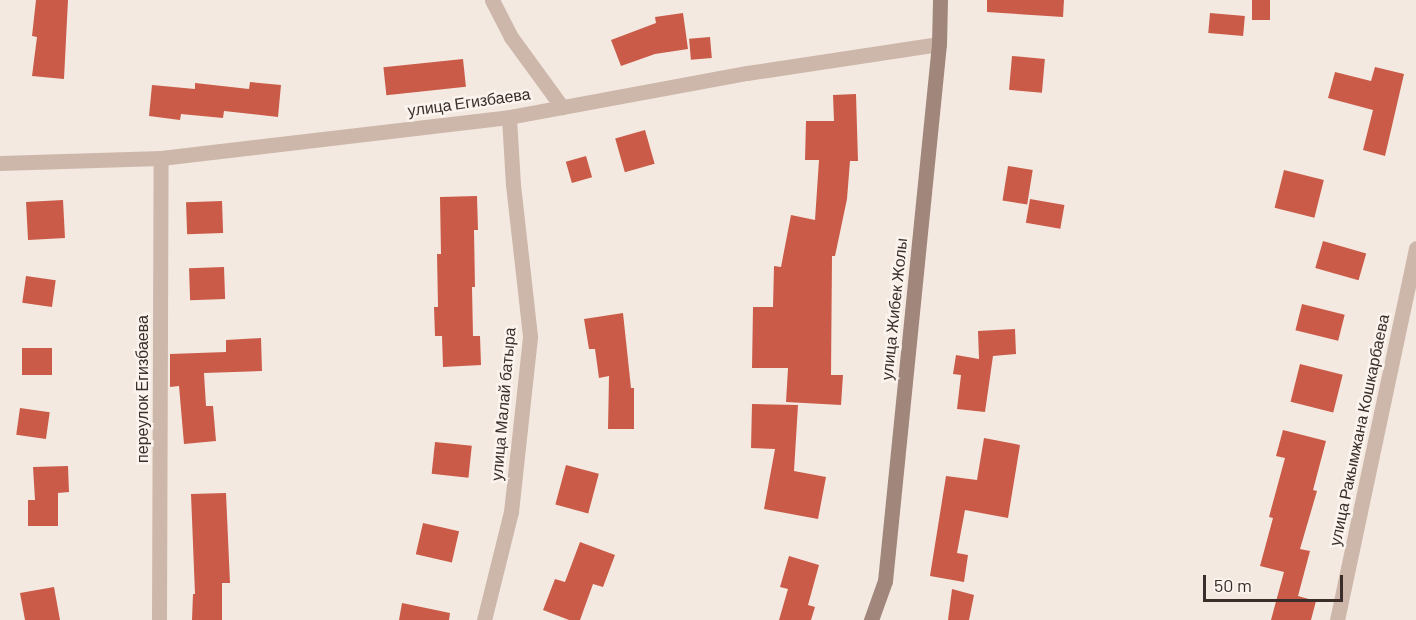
<!DOCTYPE html>
<meta charset="utf-8">
<style>
body{margin:0}
#map{position:relative;width:1416px;height:620px;overflow:hidden;background:#f4e9e0;font-family:Barlow,sans-serif}
div>[style]{position:absolute}
.building>*{inset:0;background:#ca5b48;transform-origin:0 0}
.minor>*{height:15px;margin:-7.5px;padding:0 7.5px;transform-origin:7.5px;border-radius:7.5px;background:#cdb7ab}
.secondary>*{height:15px;margin:-7.5px;padding:0 7.5px;transform-origin:7.5px;border-radius:7.5px;background:#a1867c}
span{translate:-50% -50%;white-space:nowrap;text-align:center;line-height:1.15;-webkit-text-stroke:5px #fbf3ed;paint-order:stroke}
.street-label{font-size:16px;color:#3b2e2a}
.scale{position:absolute;left:1203px;top:575px;width:140px;height:27px;box-sizing:border-box;border:3px solid #3b2e2a;border-top:0;padding-left:8px;font-size:18px;line-height:21px;white-space:nowrap;color:#3b2e2a;-webkit-text-stroke:4px #fbf3ed;paint-order:stroke}
</style>
<div id="map">
<div class="building">
<i style="clip-path:polygon(36px 0,68px 0,64px 79px,32px 76px,37px 37px,32px 36px)"></i>
<i style="clip-path:polygon(987px 0,1064px 0,1063px 17px,987px 12px)"></i>
<i style="left:1252px;top:0;width:18px;height:20px"></i>
<i style="clip-path:polygon(683px 13px,688px 49px,655px 54px,621px 66px,611px 40px,656px 23px,655px 17px)"></i>
<i style="left:1210px;top:13px;width:35px;height:20px;rotate:5deg"></i>
<i style="left:710px;top:37px;width:21px;height:21px;rotate:85deg"></i>
<i style="left:1012px;top:56px;width:33px;height:34px;rotate:5deg"></i>
<i style="left:463px;top:59px;width:28px;height:80px;rotate:84deg"></i>
<i style="clip-path:polygon(1375px 67px,1404px 74px,1385px 156px,1363px 150px,1373px 110px,1328px 98px,1335px 72px,1371px 81px)"></i>
<i style="clip-path:polygon(250px 82px,281px 85px,278px 117px,224px 111px,223px 118px,181px 114px,180px 120px,149px 116px,152px 85px,195px 89px,195px 83px,249px 89px)"></i>
<i style="clip-path:polygon(856px 94px,858px 161px,850px 161px,847px 199px,835px 256px,832px 256px,831px 375px,843px 375px,841px 405px,786px 402px,788px 368px,752px 368px,753px 307px,773px 307px,774px 266px,781px 267px,791px 215px,815px 220px,819px 160px,805px 160px,806px 121px,834px 121px,833px 95px)"></i>
<i style="left:645px;top:130px;width:35px;height:31px;rotate:74deg"></i>
<i style="left:586px;top:156px;width:22px;height:21px;rotate:74deg"></i>
<i style="left:1008px;top:166px;width:25px;height:35px;rotate:9deg"></i>
<i style="left:1284px;top:170px;width:41px;height:39px;rotate:14deg"></i>
<i style="clip-path:polygon(477px 196px,478px 230px,474px 230px,475px 287px,472px 287px,473px 336px,480px 336px,481px 365px,443px 367px,442px 336px,435px 336px,434px 307px,438px 307px,437px 254px,441px 254px,440px 197px)"></i>
<i style="left:1030px;top:199px;width:35px;height:24px;rotate:10deg"></i>
<i style="left:63px;top:200px;width:38px;height:37px;rotate:87deg"></i>
<i style="left:222px;top:201px;width:32px;height:36px;rotate:88deg"></i>
<i style="left:1323px;top:241px;width:45px;height:28px;rotate:16deg"></i>
<i style="left:224px;top:267px;width:32px;height:35px;rotate:88deg"></i>
<i style="left:26px;top:276px;width:30px;height:27px;rotate:8deg"></i>
<i style="left:1302px;top:304px;width:44px;height:27px;rotate:14deg"></i>
<i style="clip-path:polygon(623px 313px,631px 388px,634px 388px,634px 429px,608px 429px,609px 376px,599px 378px,595px 349px,589px 349px,584px 319px)"></i>
<i style="clip-path:polygon(1015px 329px,1016px 354px,993px 356px,985px 412px,957px 409px,961px 375px,953px 374px,956px 355px,979px 359px,978px 331px)"></i>
<i style="clip-path:polygon(261px 338px,262px 371px,204px 373px,206px 406px,213px 406px,216px 441px,184px 444px,179px 386px,170px 387px,170px 354px,226px 352px,226px 340px)"></i>
<i style="left:22px;top:348px;width:30px;height:27px"></i>
<i style="left:1300px;top:364px;width:44px;height:39px;rotate:14deg"></i>
<i style="clip-path:polygon(752px 404px,798px 405px,794px 471px,826px 477px,818px 519px,764px 509px,775px 449px,751px 448px)"></i>
<i style="left:20px;top:408px;width:30px;height:27px;rotate:8deg"></i>
<i style="clip-path:polygon(1283px 430px,1326px 441px,1313px 490px,1317px 491px,1300px 549px,1310px 551px,1298px 596px,1316px 601px,1311px 620px,1271px 620px,1284px 572px,1260px 566px,1273px 518px,1269px 517px,1285px 458px,1276px 456px)"></i>
<i style="clip-path:polygon(984px 438px,1020px 445px,1008px 518px,965px 510px,957px 553px,968px 555px,964px 582px,930px 576px,946px 476px,977px 480px)"></i>
<i style="left:435px;top:442px;width:37px;height:32px;rotate:6deg"></i>
<i style="left:566px;top:465px;width:34px;height:41px;rotate:15deg"></i>
<i style="clip-path:polygon(68px 466px,69px 492px,58px 493px,58px 526px,28px 526px,28px 500px,35px 500px,33px 467px)"></i>
<i style="clip-path:polygon(226px 493px,230px 583px,222px 583px,222px 620px,192px 620px,193px 594px,195px 594px,191px 494px)"></i>
<i style="left:423px;top:523px;width:37px;height:32px;rotate:13deg"></i>
<i style="clip-path:polygon(580px 542px,615px 555px,603px 587px,593px 584px,580px 620px,569px 620px,543px 610px,555px 579px,565px 582px)"></i>
<i style="clip-path:polygon(789px 556px,819px 565px,808px 605px,815px 607px,811px 620px,779px 620px,788px 589px,780px 587px)"></i>
<i style="clip-path:polygon(54px 587px,60px 620px,25px 620px,20px 593px)"></i>
<i style="clip-path:polygon(952px 589px,974px 595px,969px 620px,948px 620px)"></i>
<i style="clip-path:polygon(402px 603px,450px 613px,449px 620px,399px 620px)"></i>
</div>
<div class="minor">
<i style="left:492px;top:0;width:42px;rotate:62.8deg"></i>
<i style="left:511px;top:37px;width:87px;rotate:53.9deg"></i>
<i style="left:0;top:163px;width:161px;rotate:-1.8deg"></i>
<i style="left:161px;top:158px;width:350px;rotate:-6.7deg"></i>
<i style="left:509px;top:117px;width:242px;rotate:-10.5deg"></i>
<i style="left:747px;top:73px;width:194px;rotate:-8.6deg"></i>
<i style="left:159px;top:620px;width:462px;rotate:-89.8deg"></i>
<i style="left:484px;top:620px;width:111px;rotate:-76deg"></i>
<i style="left:511px;top:512px;width:177px;rotate:-83.8deg"></i>
<i style="left:530px;top:336px;width:152px;rotate:-96.4deg"></i>
<i style="left:513px;top:185px;width:68px;rotate:-93.4deg"></i>
<i style="left:1337px;top:620px;width:380px;rotate:-78deg"></i>
</div>
<div class="secondary">
<i style="left:871px;top:620px;width:41px;rotate:-70.3deg"></i>
<i style="left:885px;top:581px;width:540px;rotate:-84.26deg"></i>
<i style="left:939px;top:44px;width:44px;rotate:-88.7deg"></i>
</div>
<div class="street-label">
<span style="left:469px;top:102px;rotate:-8deg">улица Егизбаева</span>
<span style="left:894px;top:309px;rotate:-84deg">улица Жибек Жолы</span>
<span style="left:142px;top:389px;rotate:-90deg">переулок Егизбаева</span>
<span style="left:503px;top:404px;rotate:-85deg">улица Малай батыра</span>
<span style="left:1359px;top:430px;rotate:-78deg">улица Ракымжана Кошкарбаева</span>
</div>
<div class="scale">50 m</div>
</div>
